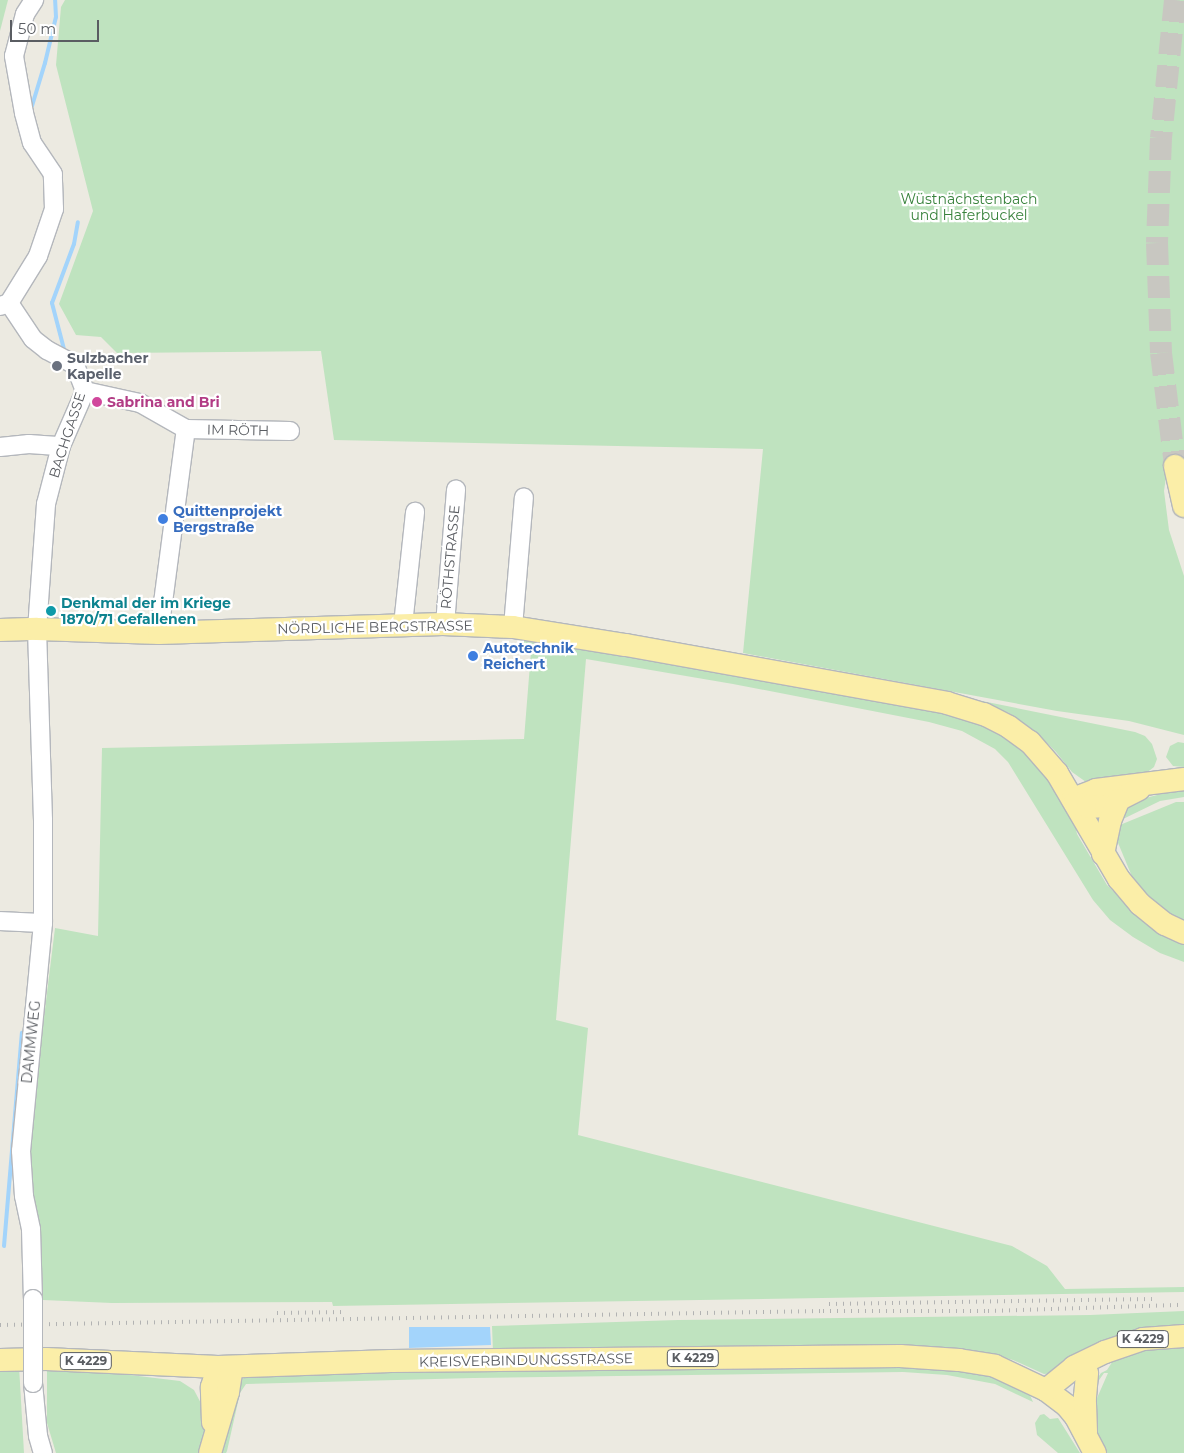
<!DOCTYPE html>
<meta charset="utf-8">
<style>
body{margin:0}
#map{position:relative;width:1184px;height:1453px;overflow:hidden;background:#eceae1;font-family:Montserrat,sans-serif}
div>[style]{position:absolute}
.green>*{inset:0;background:#bfe3bf}
.water>*{inset:0;background:#a3d4fb}
.stream>*{height:4px;margin:-2px;padding:0 2px;transform-origin:2px;border-radius:2px;background:#a3d4fb}
.major-tunnel>*{height:22px;margin-top:-11px;transform-origin:0;background:repeating-linear-gradient(90deg,#c8c7c1 0 22px,transparent 0 33px)}
.roads{filter:drop-shadow(1px 0 #b4b7bc) drop-shadow(-1px 0 #b4b7bc) drop-shadow(0 1px #b4b7bc) drop-shadow(0 -1px #b4b7bc)}
.minor>*{height:18px;margin:-9px;padding:0 9px;transform-origin:9px;border-radius:9px;background:#fff}
.major>*{height:22px;margin:-11px;padding:0 11px;transform-origin:11px;border-radius:11px;background:#fbeea8}
.rail>*{height:4px;margin-top:-2px;transform-origin:0;background:repeating-linear-gradient(90deg,#b2b3b3 0 1px,transparent 0 7px)}
.bridges{filter:drop-shadow(1px 0 #b4b7bc) drop-shadow(-1px 0 #b4b7bc) drop-shadow(0 1px #b4b7bc) drop-shadow(0 -1px #b4b7bc)}
.minor-bridge>*{height:18px;margin:-9px;padding:0 9px;transform-origin:9px;border-radius:9px;background:#fff}
.dots>*{width:14px;height:14px;translate:-50% -50%;box-sizing:border-box;border:2px solid #fff;border-radius:50%}
span{translate:-50% -50%;white-space:nowrap;text-align:center;line-height:1.15;-webkit-text-stroke:4.5px #fff;paint-order:stroke}
.shield-label span{padding:1px 4px;background:#fff;border:1px solid;border-radius:4px;-webkit-text-stroke-width:0}
.shield-label{font-size:12px;color:#5a5d62;font-weight:700}
.park-label{font-size:14px;color:#38823c}
.worship-label{font-size:14px;color:#5b616d;font-weight:700}
.left{translate:0 -50%;text-align:left}
.hotel-label{font-size:14px;color:#b23c85;font-weight:700}
.street-label{font-size:14px;color:#5a5d62}
.shop-label{font-size:14px;color:#366cbe;font-weight:700}
.culture-label{font-size:14px;color:#0d838f;font-weight:700}
.scale{position:absolute;left:10px;top:20px;width:89px;height:22px;box-sizing:border-box;border:2px solid #5a5d62;border-top:0;padding-left:6px;font-size:15px;line-height:18px;white-space:nowrap;color:#5a5d62;-webkit-text-stroke:4px #fff;paint-order:stroke}
</style>
<div id="map">
<div class="green">
<i style="clip-path:polygon(0 0,8px 0,0 31px)"></i>
<i style="clip-path:polygon(65px 0,1184px 0,1184px 465px,1167px 470px,1164px 491px,1169px 530px,1184px 576px,1184px 735px,1129px 721px,1057px 711px,743px 653px,763px 449px,334px 440px,321px 351px,117px 353px,101px 337px,76px 335px,59px 304px,93px 211px,56px 65px,61px 7px)"></i>
<i style="clip-path:polygon(518px 637px,901px 701px,988px 727px,1015px 743px,1050px 780px,1075px 824px,1077px 834px,1107px 885px,1135px 912px,1184px 942px,1184px 962px,1160px 953px,1133px 937px,1110px 920px,1093px 900px,1008px 762px,995px 749px,962px 731px,929px 722px,733px 684px,586px 659px,556px 1020px,588px 1028px,578px 1135px,1012px 1246px,1047px 1266px,1065px 1289px,1184px 1287px,1184px 1292px,333px 1306px,332px 1302px,112px 1303px,43px 1300px,41px 1237px,26px 1163px,55px 928px,98px 936px,102px 748px,524px 739px,531px 652px)"></i>
<i style="clip-path:polygon(982px 701px,1135px 732px,1145px 736px,1152px 744px,1157px 759px,1154px 767px,1145px 774px,1086px 782px,1072px 772px,1056px 752px,1036px 732px,1009px 713px,981px 703px)"></i>
<i style="clip-path:polygon(1178px 742px,1184px 743px,1184px 767px,1173px 766px,1166px 757px,1170px 746px)"></i>
<i style="clip-path:polygon(1184px 788px,1184px 797px,1160px 801px,1123px 819px,1123px 810px,1138px 800px)"></i>
<i style="clip-path:polygon(1176px 802px,1184px 802px,1184px 922px,1169px 915px,1142px 893px,1133px 879px,1116px 838px,1115px 827px)"></i>
<i style="clip-path:polygon(1184px 1311px,1184px 1330px,1054px 1373px,1044px 1374px,1013px 1360px,988px 1353px,945px 1350px,493px 1352px,492px 1326px,678px 1320px,1090px 1315px)"></i>
<i style="clip-path:polygon(1184px 1337px,1184px 1453px,1101px 1453px,1091px 1401px,1097px 1398px,1108px 1373px,1104px 1373px,1097px 1383px,1094px 1383px,1101px 1373px,1107px 1370px,1118px 1353px)"></i>
<i style="clip-path:polygon(902px 1364px,948px 1367px,997px 1377px,1029px 1393px,1033px 1402px,995px 1384px,947px 1375px,903px 1372px,473px 1378px,246px 1384px,240px 1393px,227px 1451px,226px 1453px,220px 1453px,237px 1383px,244px 1378px,255px 1376px,472px 1369px)"></i>
<i style="clip-path:polygon(0 1366px,19px 1366px,24px 1453px,0 1453px)"></i>
<i style="clip-path:polygon(47px 1367px,80px 1369px,180px 1381px,194px 1390px,205px 1411px,207px 1426px,202px 1453px,56px 1453px,47px 1423px)"></i>
<i style="clip-path:polygon(1044px 1414px,1050px 1419px,1058px 1418px,1080px 1453px,1058px 1453px,1037px 1435px,1035px 1423px,1040px 1415px)"></i>
</div>
<div class="water">
<i style="clip-path:polygon(409px 1327px,490px 1327px,491px 1345px,409px 1348px)"></i>
</div>
<div class="stream">
<i style="left:32px;top:106px;width:45px;rotate:-73.2deg"></i>
<i style="left:45px;top:63px;width:47px;rotate:-76.6deg"></i>
<i style="left:56px;top:17px;width:17px;rotate:-93deg"></i>
<i style="left:65px;top:353px;width:52px;rotate:-104.6deg"></i>
<i style="left:52px;top:303px;width:63px;rotate:-69.6deg"></i>
<i style="left:74px;top:244px;width:22px;rotate:-80deg"></i>
<i style="left:4px;top:1246px;width:214px;rotate:-85.2deg"></i>
</div>
<div class="major-tunnel">
<i style="left:1175px;top:0;width:139px;rotate:95.8deg"></i>
<i style="left:1161px;top:138px;width:105px;rotate:92.2deg"></i>
<i style="left:1157px;top:243px;width:110px;rotate:87.9deg"></i>
<i style="left:1161px;top:353px;width:114px;rotate:82.9deg"></i>
</div>
<div class="roads">
<div class="minor">
<i style="left:9px;top:303px;width:43px;rotate:56.3deg"></i>
<i style="left:33px;top:339px;width:18px;rotate:38deg"></i>
<i style="left:47px;top:350px;width:32px;rotate:28deg"></i>
<i style="left:75px;top:365px;width:28px;rotate:69deg"></i>
<i style="left:85px;top:391px;width:60px;rotate:113.6deg"></i>
<i style="left:61px;top:446px;width:60px;rotate:104.5deg"></i>
<i style="left:46px;top:504px;width:125px;rotate:94.1deg"></i>
<i style="left:37px;top:629px;width:191px;rotate:88.2deg"></i>
<i style="left:43px;top:820px;width:103px;rotate:90deg"></i>
<i style="left:43px;top:923px;width:229px;rotate:95.5deg"></i>
<i style="left:21px;top:1151px;width:45px;rotate:86.2deg"></i>
<i style="left:24px;top:1196px;width:34px;rotate:78deg"></i>
<i style="left:31px;top:1229px;width:70px;rotate:88.4deg"></i>
<i style="left:0;top:306px;width:9px;rotate:-18deg"></i>
<i style="left:9px;top:303px;width:55px;rotate:-58.3deg"></i>
<i style="left:38px;top:256px;width:50px;rotate:-71.2deg"></i>
<i style="left:54px;top:209px;width:35px;rotate:-92deg"></i>
<i style="left:53px;top:174px;width:37px;rotate:-124deg"></i>
<i style="left:32px;top:143px;width:31px;rotate:-105deg"></i>
<i style="left:24px;top:113px;width:58px;rotate:-100deg"></i>
<i style="left:14px;top:56px;width:43px;rotate:-75.3deg"></i>
<i style="left:25px;top:14px;width:17px;rotate:-57deg"></i>
<i style="left:85px;top:391px;width:56px;rotate:12.3deg"></i>
<i style="left:140px;top:403px;width:53px;rotate:29.5deg"></i>
<i style="left:186px;top:429px;width:104px;rotate:1.1deg"></i>
<i style="left:0;top:447px;width:29px;rotate:-6deg"></i>
<i style="left:29px;top:444px;width:32px;rotate:4deg"></i>
<i style="left:445px;top:624px;width:135px;rotate:-85.3deg"></i>
<i style="left:403px;top:625px;width:114px;rotate:-83.9deg"></i>
<i style="left:513px;top:627px;width:130px;rotate:-85.2deg"></i>
<i style="left:159px;top:633px;width:206px;rotate:-82.5deg"></i>
<i style="left:0;top:921px;width:43px;rotate:2.7deg"></i>
<i style="left:33px;top:1383px;width:53px;rotate:84.6deg"></i>
<i style="left:38px;top:1436px;width:18px;rotate:74deg"></i>
</div>
<div class="major">
<i style="left:1175px;top:466px;width:41px;rotate:77.3deg"></i>
<i style="left:0;top:630px;width:37px;rotate:-2deg"></i>
<i style="left:37px;top:629px;width:122px;rotate:1.9deg"></i>
<i style="left:159px;top:633px;width:284px;rotate:-1.8deg"></i>
<i style="left:443px;top:624px;width:70px;rotate:2.5deg"></i>
<i style="left:513px;top:627px;width:114px;rotate:9.1deg"></i>
<i style="left:626px;top:645px;width:326px;rotate:10.2deg"></i>
<i style="left:947px;top:703px;width:39px;rotate:17deg"></i>
<i style="left:984px;top:714px;width:28px;rotate:27deg"></i>
<i style="left:1009px;top:727px;width:26px;rotate:36deg"></i>
<i style="left:1030px;top:742px;width:41px;rotate:48.9deg"></i>
<i style="left:1057px;top:773px;width:123px;rotate:59.7deg"></i>
<i style="left:1119px;top:879px;width:33px;rotate:50deg"></i>
<i style="left:1140px;top:904px;width:32px;rotate:39deg"></i>
<i style="left:1165px;top:924px;width:21px;rotate:25deg"></i>
<i style="left:1073px;top:799px;width:25px;rotate:-21deg"></i>
<i style="left:1096px;top:790px;width:89px;rotate:-7.1deg"></i>
<i style="left:1075px;top:803px;width:14px;rotate:17deg"></i>
<i style="left:1088px;top:807px;width:18px;rotate:-3deg"></i>
<i style="left:1106px;top:806px;width:37px;rotate:-27deg"></i>
<i style="left:1103px;top:854px;width:34px;rotate:-78deg"></i>
<i style="left:1110px;top:821px;width:22px;rotate:-68deg"></i>
<i style="left:0;top:1360px;width:46px;rotate:-1.2deg"></i>
<i style="left:46px;top:1359px;width:172px;rotate:2.7deg"></i>
<i style="left:218px;top:1367px;width:173px;rotate:-2deg"></i>
<i style="left:391px;top:1361px;width:509px;rotate:-0.56deg"></i>
<i style="left:900px;top:1356px;width:59px;rotate:3.9deg"></i>
<i style="left:959px;top:1360px;width:36px;rotate:9deg"></i>
<i style="left:995px;top:1366px;width:56px;rotate:25.2deg"></i>
<i style="left:1046px;top:1390px;width:26px;rotate:37deg"></i>
<i style="left:1067px;top:1406px;width:14px;rotate:51deg"></i>
<i style="left:1076px;top:1417px;width:41px;rotate:62.2deg"></i>
<i style="left:1046px;top:1390px;width:36px;rotate:-39deg"></i>
<i style="left:1074px;top:1367px;width:34px;rotate:-26deg"></i>
<i style="left:1105px;top:1352px;width:40px;rotate:-18.9deg"></i>
<i style="left:1143px;top:1339px;width:41px;rotate:-4.2deg"></i>
<i style="left:213px;top:1422px;width:35px;rotate:-92deg"></i>
<i style="left:212px;top:1387px;width:21px;rotate:-73deg"></i>
<i style="left:1086px;top:1432px;width:35px;rotate:-92deg"></i>
<i style="left:1085px;top:1397px;width:24px;rotate:-85deg"></i>
<i style="left:210px;top:1453px;width:64px;rotate:-73.6deg"></i>
<i style="left:228px;top:1392px;width:25px;rotate:-81deg"></i>
</div>
</div>
<div class="rail">
<i style="left:829px;top:1304px;width:323px;rotate:-0.9deg"></i>
<i style="left:277px;top:1313px;width:67px;rotate:-0.9deg"></i>
<i style="left:0;top:1325px;width:823px;rotate:-0.97deg"></i>
<i style="left:823px;top:1311px;width:165px"></i>
<i style="left:988px;top:1311px;width:196px;rotate:-1.8deg"></i>
</div>
<div class="bridges">
<div class="minor-bridge">
<i style="left:33px;top:1299px;width:84px;rotate:90deg"></i>
</div>
</div>
<div class="dots">
<i style="left:57px;top:366px;background:#6b7280"></i>
<i style="left:97px;top:402px;background:#d1479c"></i>
<i style="left:163px;top:519px;background:#3f7fe0"></i>
<i style="left:51px;top:611px;background:#0f9aa8"></i>
<i style="left:473px;top:656px;background:#3f7fe0"></i>
</div>
<div class="shield-label">
<span style="left:1143px;top:1339px">K 4229</span>
<span style="left:693px;top:1358px">K 4229</span>
<span style="left:86px;top:1361px">K 4229</span>
</div>
<div class="park-label">
<span style="left:969px;top:207px">Wüstnächstenbach<br>und Haferbuckel</span>
</div>
<div class="worship-label">
<span class="left" style="left:67px;top:366px">Sulzbacher<br>Kapelle</span>
</div>
<div class="hotel-label">
<span class="left" style="left:107px;top:402px">Sabrina and Bri</span>
</div>
<div class="street-label">
<span style="left:238px;top:430px;rotate:1deg">IM RÖTH</span>
<span style="left:67px;top:435px;rotate:-72deg">BACHGASSE</span>
<span style="left:450px;top:557px;rotate:-85deg">RÖTHSTRASSE</span>
<span style="left:375px;top:627px;rotate:-1deg">NÖRDLICHE BERGSTRASSE</span>
<span style="left:31px;top:1042px;rotate:-84deg">DAMMWEG</span>
<span style="left:526px;top:1360px;rotate:-1deg">KREISVERBINDUNGSSTRASSE</span>
</div>
<div class="shop-label">
<span class="left" style="left:173px;top:519px">Quittenprojekt<br>Bergstraße</span>
<span class="left" style="left:483px;top:656px">Autotechnik<br>Reichert</span>
</div>
<div class="culture-label">
<span class="left" style="left:61px;top:611px">Denkmal der im Kriege<br>1870/71 Gefallenen</span>
</div>
<div class="scale">50 m</div>
</div>
